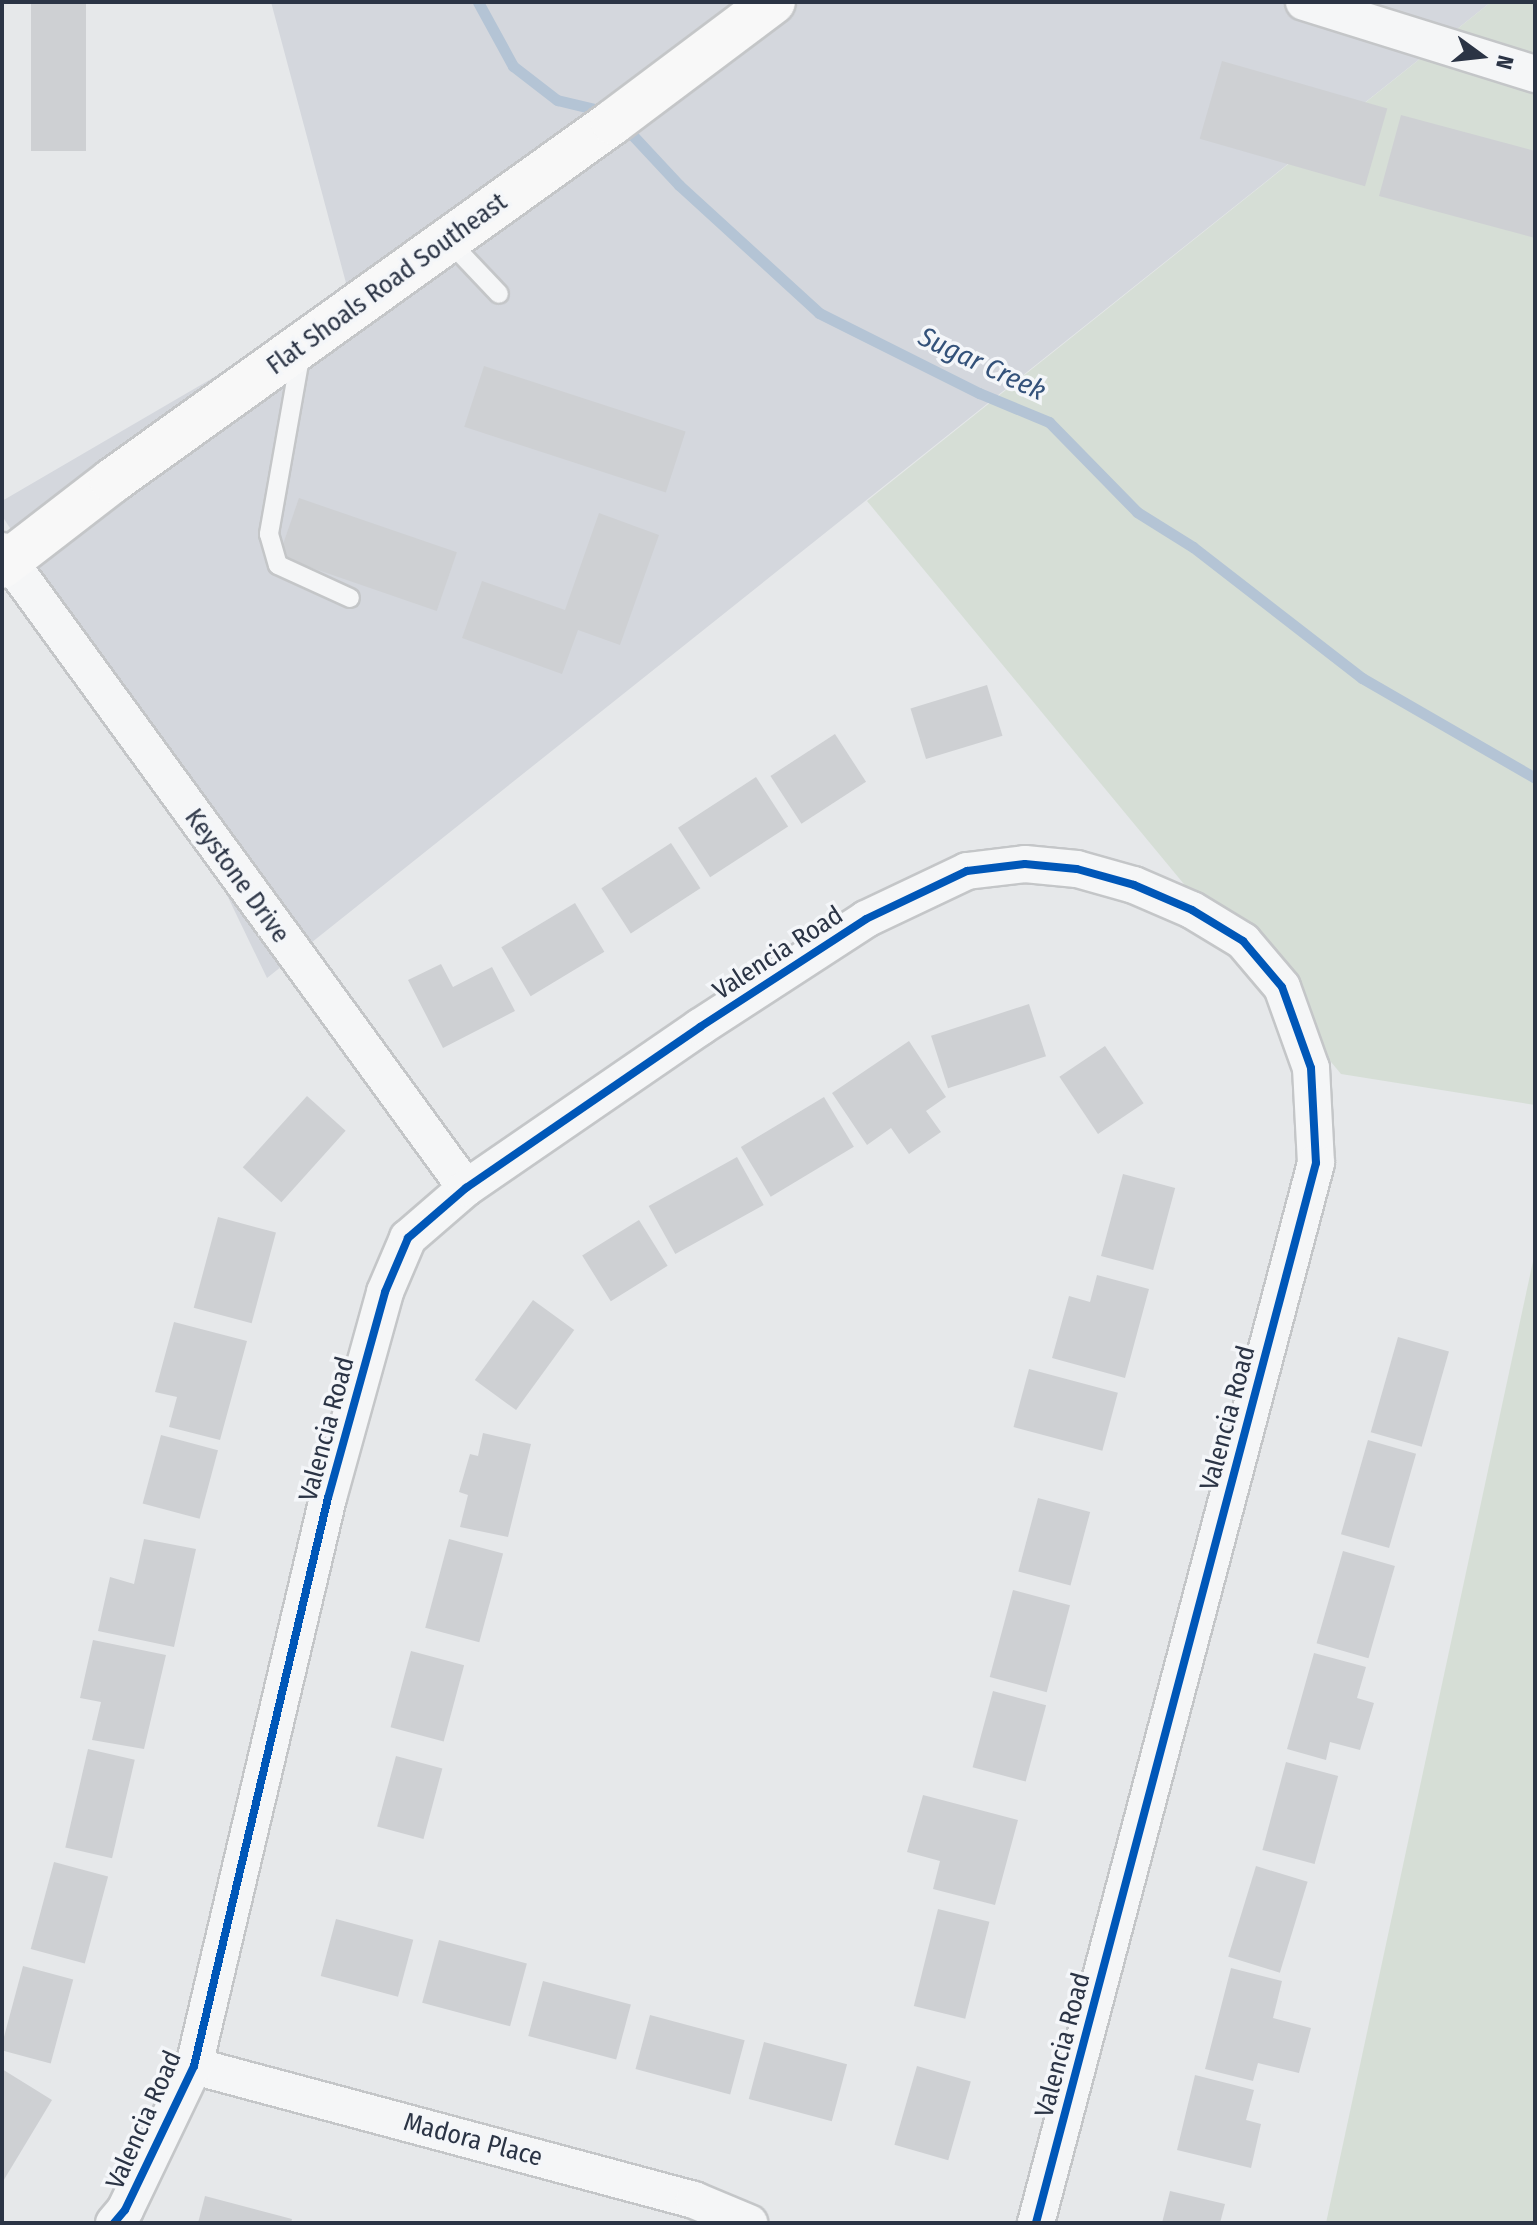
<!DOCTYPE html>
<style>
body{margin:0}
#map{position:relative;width:1537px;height:2225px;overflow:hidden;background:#e6e8ea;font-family:"Fira Sans Condensed",sans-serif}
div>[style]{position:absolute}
.built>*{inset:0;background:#d4d7dd}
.green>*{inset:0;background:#d6ded6}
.stream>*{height:11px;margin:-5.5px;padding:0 5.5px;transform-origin:5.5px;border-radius:5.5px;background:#b4c4d5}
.building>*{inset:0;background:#ced0d3;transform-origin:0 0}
.roads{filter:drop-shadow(2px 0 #c4c6c8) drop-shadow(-2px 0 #c4c6c8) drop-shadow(0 2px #c4c6c8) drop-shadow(0 -2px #c4c6c8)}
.lane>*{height:18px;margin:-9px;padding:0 9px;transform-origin:9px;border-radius:9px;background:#f5f6f7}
.street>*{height:36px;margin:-18px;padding:0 18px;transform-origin:18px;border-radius:18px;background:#f5f6f7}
.secondary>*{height:44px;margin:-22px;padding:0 22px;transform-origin:22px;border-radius:22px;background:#f8f8f8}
.cycleway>*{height:8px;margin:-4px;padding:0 4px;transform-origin:4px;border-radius:4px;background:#0057b8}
span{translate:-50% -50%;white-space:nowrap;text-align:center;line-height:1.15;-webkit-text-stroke:7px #f4f6f9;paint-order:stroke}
.street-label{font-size:26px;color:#2b3445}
.water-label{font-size:28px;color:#34527a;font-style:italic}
.frame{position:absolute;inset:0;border:4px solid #2b3445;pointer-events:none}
.north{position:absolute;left:1441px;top:16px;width:80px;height:80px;-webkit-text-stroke:6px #f4f6f9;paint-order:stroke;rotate:105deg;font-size:22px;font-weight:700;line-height:32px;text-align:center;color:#2b3445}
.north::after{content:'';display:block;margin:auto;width:28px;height:36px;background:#2b3445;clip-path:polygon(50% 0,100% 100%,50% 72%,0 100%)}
</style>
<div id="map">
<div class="built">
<i style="clip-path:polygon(271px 2px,1491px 2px,267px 978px,155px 746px,2px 516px,2px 501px,350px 298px)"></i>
</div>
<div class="green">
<i style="clip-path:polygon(1491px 2px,1535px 2px,1535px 1105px,1341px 1074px,867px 501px)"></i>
<i style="clip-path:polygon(1535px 1252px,1535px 2223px,1326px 2223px)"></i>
</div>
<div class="stream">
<i style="left:478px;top:2px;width:73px;rotate:61.3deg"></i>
<i style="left:513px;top:66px;width:56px;rotate:37.7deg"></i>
<i style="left:557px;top:100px;width:51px;rotate:13.5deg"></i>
<i style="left:624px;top:126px;width:81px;rotate:47deg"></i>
<i style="left:679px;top:185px;width:190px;rotate:42.4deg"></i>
<i style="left:819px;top:313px;width:179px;rotate:26.6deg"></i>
<i style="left:979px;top:393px;width:76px;rotate:22.5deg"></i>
<i style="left:1049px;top:422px;width:126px;rotate:45.6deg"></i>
<i style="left:1137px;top:512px;width:66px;rotate:32deg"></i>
<i style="left:1193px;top:547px;width:214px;rotate:37.8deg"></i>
<i style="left:1362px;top:678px;width:200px;rotate:30deg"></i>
</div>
<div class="building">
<i style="left:31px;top:2px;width:55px;height:149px"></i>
<i style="left:1222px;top:61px;width:172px;height:81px;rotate:16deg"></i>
<i style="clip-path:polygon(1401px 115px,1535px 151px,1535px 238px,1379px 196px)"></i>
<i style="left:484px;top:366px;width:212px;height:64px;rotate:18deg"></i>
<i style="left:299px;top:498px;width:167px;height:62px;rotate:19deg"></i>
<i style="clip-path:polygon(599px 513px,659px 535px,620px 645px,578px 630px,562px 674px,462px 638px,482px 581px,565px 610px)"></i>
<i style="left:987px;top:685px;width:53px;height:80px;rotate:73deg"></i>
<i style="left:835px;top:734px;width:57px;height:77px;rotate:57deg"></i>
<i style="left:756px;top:777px;width:59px;height:93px;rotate:57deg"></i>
<i style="left:671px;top:843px;width:54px;height:83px;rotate:57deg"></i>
<i style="left:575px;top:903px;width:57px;height:86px;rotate:59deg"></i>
<i style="clip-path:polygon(441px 964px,453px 987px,492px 967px,515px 1011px,443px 1048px,408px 980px)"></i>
<i style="left:1029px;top:1004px;width:55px;height:103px;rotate:72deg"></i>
<i style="clip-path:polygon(909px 1041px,946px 1097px,926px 1111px,941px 1132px,909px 1154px,891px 1128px,867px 1145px,832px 1093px)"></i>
<i style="left:1105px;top:1046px;width:69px;height:55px;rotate:56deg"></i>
<i style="left:307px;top:1096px;width:52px;height:96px;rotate:42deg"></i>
<i style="left:824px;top:1097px;width:58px;height:97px;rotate:59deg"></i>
<i style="left:737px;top:1157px;width:55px;height:101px;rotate:61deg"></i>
<i style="left:1123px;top:1174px;width:54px;height:85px;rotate:15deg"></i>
<i style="left:218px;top:1217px;width:60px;height:94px;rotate:15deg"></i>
<i style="left:639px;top:1220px;width:54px;height:67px;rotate:58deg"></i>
<i style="clip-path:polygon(1097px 1275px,1149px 1289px,1125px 1378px,1052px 1358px,1069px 1296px,1090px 1302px)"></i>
<i style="left:533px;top:1300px;width:51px;height:99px;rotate:36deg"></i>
<i style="clip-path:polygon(174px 1322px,247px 1341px,220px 1440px,169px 1427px,177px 1397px,155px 1392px)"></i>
<i style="left:1398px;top:1337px;width:53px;height:99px;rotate:16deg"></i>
<i style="left:1029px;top:1369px;width:92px;height:60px;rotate:15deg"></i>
<i style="clip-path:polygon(483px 1433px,531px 1444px,508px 1537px,460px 1527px,468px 1495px,459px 1492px,470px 1454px,478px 1456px)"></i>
<i style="left:161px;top:1435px;width:59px;height:71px;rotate:15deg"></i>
<i style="left:1368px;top:1440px;width:50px;height:98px;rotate:16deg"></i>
<i style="left:1038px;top:1498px;width:54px;height:76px;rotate:15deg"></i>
<i style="clip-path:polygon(144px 1539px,196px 1549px,174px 1647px,98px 1631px,110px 1577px,134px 1584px)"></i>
<i style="left:449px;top:1539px;width:56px;height:92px;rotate:15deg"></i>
<i style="left:1343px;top:1551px;width:54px;height:96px;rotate:16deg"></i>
<i style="left:1013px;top:1590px;width:59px;height:90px;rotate:15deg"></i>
<i style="clip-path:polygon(93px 1640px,166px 1655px,144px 1749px,92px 1740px,101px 1702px,80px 1698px)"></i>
<i style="left:411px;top:1651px;width:55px;height:79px;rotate:15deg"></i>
<i style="clip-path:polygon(1314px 1653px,1366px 1667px,1357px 1698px,1374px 1703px,1360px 1750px,1330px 1742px,1326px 1760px,1287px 1749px)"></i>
<i style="left:993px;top:1691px;width:55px;height:79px;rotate:15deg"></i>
<i style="left:88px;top:1749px;width:48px;height:101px;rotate:13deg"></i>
<i style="left:396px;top:1756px;width:48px;height:73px;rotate:15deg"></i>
<i style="left:1286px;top:1762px;width:54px;height:91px;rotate:15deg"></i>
<i style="clip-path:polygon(923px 1795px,1018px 1820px,995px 1905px,933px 1889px,940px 1861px,907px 1852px)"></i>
<i style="left:54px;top:1862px;width:56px;height:90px;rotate:15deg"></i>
<i style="left:1256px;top:1866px;width:54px;height:95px;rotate:17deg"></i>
<i style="left:938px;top:1909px;width:53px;height:100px;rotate:14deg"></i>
<i style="left:336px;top:1919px;width:80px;height:59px;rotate:15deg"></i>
<i style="left:439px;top:1940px;width:91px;height:65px;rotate:15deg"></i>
<i style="left:23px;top:1966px;width:52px;height:87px;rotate:15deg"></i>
<i style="clip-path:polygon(1231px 1968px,1282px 1981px,1273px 2018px,1311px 2028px,1299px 2073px,1258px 2063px,1253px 2081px,1205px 2069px)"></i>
<i style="left:543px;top:1981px;width:91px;height:57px;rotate:15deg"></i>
<i style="left:650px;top:2015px;width:98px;height:56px;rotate:15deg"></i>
<i style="left:764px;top:2042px;width:86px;height:59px;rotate:15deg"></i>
<i style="left:917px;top:2066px;width:56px;height:82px;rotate:16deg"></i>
<i style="clip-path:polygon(2px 2069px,52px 2100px,2px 2183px)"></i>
<i style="clip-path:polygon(1195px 2075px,1254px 2090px,1246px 2120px,1261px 2124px,1251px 2168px,1177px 2150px)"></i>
<i style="clip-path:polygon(1170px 2191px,1225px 2204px,1220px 2223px,1162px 2223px)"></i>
<i style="clip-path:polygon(205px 2196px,292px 2219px,291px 2223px,198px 2223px)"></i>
</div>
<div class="roads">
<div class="lane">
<i style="left:448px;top:240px;width:74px;rotate:46.6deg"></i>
<i style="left:301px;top:352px;width:185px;rotate:100deg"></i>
<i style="left:269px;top:534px;width:32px;rotate:74deg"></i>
<i style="left:278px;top:565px;width:79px;rotate:24.6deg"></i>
</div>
<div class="street">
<i style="left:1304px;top:2px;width:242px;rotate:17.3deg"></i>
<i style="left:2px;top:551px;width:788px;rotate:53.93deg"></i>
<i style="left:194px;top:2066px;width:518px;rotate:15deg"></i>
<i style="left:694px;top:2200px;width:60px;rotate:22.7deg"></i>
<i style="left:114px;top:2223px;width:17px;rotate:-50deg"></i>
<i style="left:125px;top:2210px;width:160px;rotate:-64.4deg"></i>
<i style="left:194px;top:2066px;width:584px;rotate:-76.73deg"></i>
<i style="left:328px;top:1498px;width:214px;rotate:-74.5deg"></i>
<i style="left:385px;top:1292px;width:59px;rotate:-66.9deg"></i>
<i style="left:408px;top:1238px;width:77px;rotate:-40.8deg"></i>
<i style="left:466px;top:1188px;width:284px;rotate:-34.5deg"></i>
<i style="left:700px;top:1027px;width:198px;rotate:-33deg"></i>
<i style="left:866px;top:919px;width:112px;rotate:-25.4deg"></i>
<i style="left:967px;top:871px;width:58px;rotate:-6.9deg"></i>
<i style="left:1025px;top:864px;width:52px;rotate:5.5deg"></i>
<i style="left:1077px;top:869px;width:59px;rotate:15.7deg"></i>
<i style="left:1134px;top:885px;width:63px;rotate:23.3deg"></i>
<i style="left:1192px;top:910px;width:60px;rotate:31.3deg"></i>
<i style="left:1243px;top:941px;width:60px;rotate:49.7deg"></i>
<i style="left:1282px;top:987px;width:86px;rotate:70.3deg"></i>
<i style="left:1311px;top:1068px;width:95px;rotate:87deg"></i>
<i style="left:1316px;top:1163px;width:1096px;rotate:104.8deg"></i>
</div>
<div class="secondary">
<i style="left:2px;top:566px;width:139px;rotate:-37.7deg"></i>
<i style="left:112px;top:481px;width:616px;rotate:-35.62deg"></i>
<i style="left:613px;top:122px;width:200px;rotate:-36.9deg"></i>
</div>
</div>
<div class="cycleway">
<i style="left:114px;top:2223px;width:17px;rotate:-50deg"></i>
<i style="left:125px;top:2210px;width:160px;rotate:-64.4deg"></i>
<i style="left:194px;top:2066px;width:584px;rotate:-76.73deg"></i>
<i style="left:328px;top:1498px;width:214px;rotate:-74.5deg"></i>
<i style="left:385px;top:1292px;width:59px;rotate:-66.9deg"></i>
<i style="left:408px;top:1238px;width:77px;rotate:-40.8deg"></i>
<i style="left:466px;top:1188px;width:284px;rotate:-34.5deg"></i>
<i style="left:700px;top:1027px;width:198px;rotate:-33deg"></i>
<i style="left:866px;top:919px;width:112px;rotate:-25.4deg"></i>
<i style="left:967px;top:871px;width:58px;rotate:-6.9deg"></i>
<i style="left:1025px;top:864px;width:52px;rotate:5.5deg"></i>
<i style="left:1077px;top:869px;width:59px;rotate:15.7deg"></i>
<i style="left:1134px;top:885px;width:63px;rotate:23.3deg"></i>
<i style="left:1192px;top:910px;width:60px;rotate:31.3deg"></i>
<i style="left:1243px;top:941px;width:60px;rotate:49.7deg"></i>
<i style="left:1282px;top:987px;width:86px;rotate:70.3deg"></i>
<i style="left:1311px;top:1068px;width:95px;rotate:87deg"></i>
<i style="left:1316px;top:1163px;width:1096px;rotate:104.8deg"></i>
</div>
<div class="street-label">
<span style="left:387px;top:284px;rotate:-36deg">Flat Shoals Road Southeast</span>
<span style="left:237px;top:876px;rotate:54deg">Keystone Drive</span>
<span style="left:778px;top:953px;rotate:-33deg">Valencia Road</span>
<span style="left:1228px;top:1418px;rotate:-75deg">Valencia Road</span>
<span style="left:327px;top:1429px;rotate:-75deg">Valencia Road</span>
<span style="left:1063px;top:2045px;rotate:-75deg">Valencia Road</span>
<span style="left:144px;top:2120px;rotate:-66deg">Valencia Road</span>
<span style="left:473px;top:2140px;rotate:15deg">Madora Place</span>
</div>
<div class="water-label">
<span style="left:982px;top:364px;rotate:25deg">Sugar Creek</span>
</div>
<div class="frame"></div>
<div class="north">N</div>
</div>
